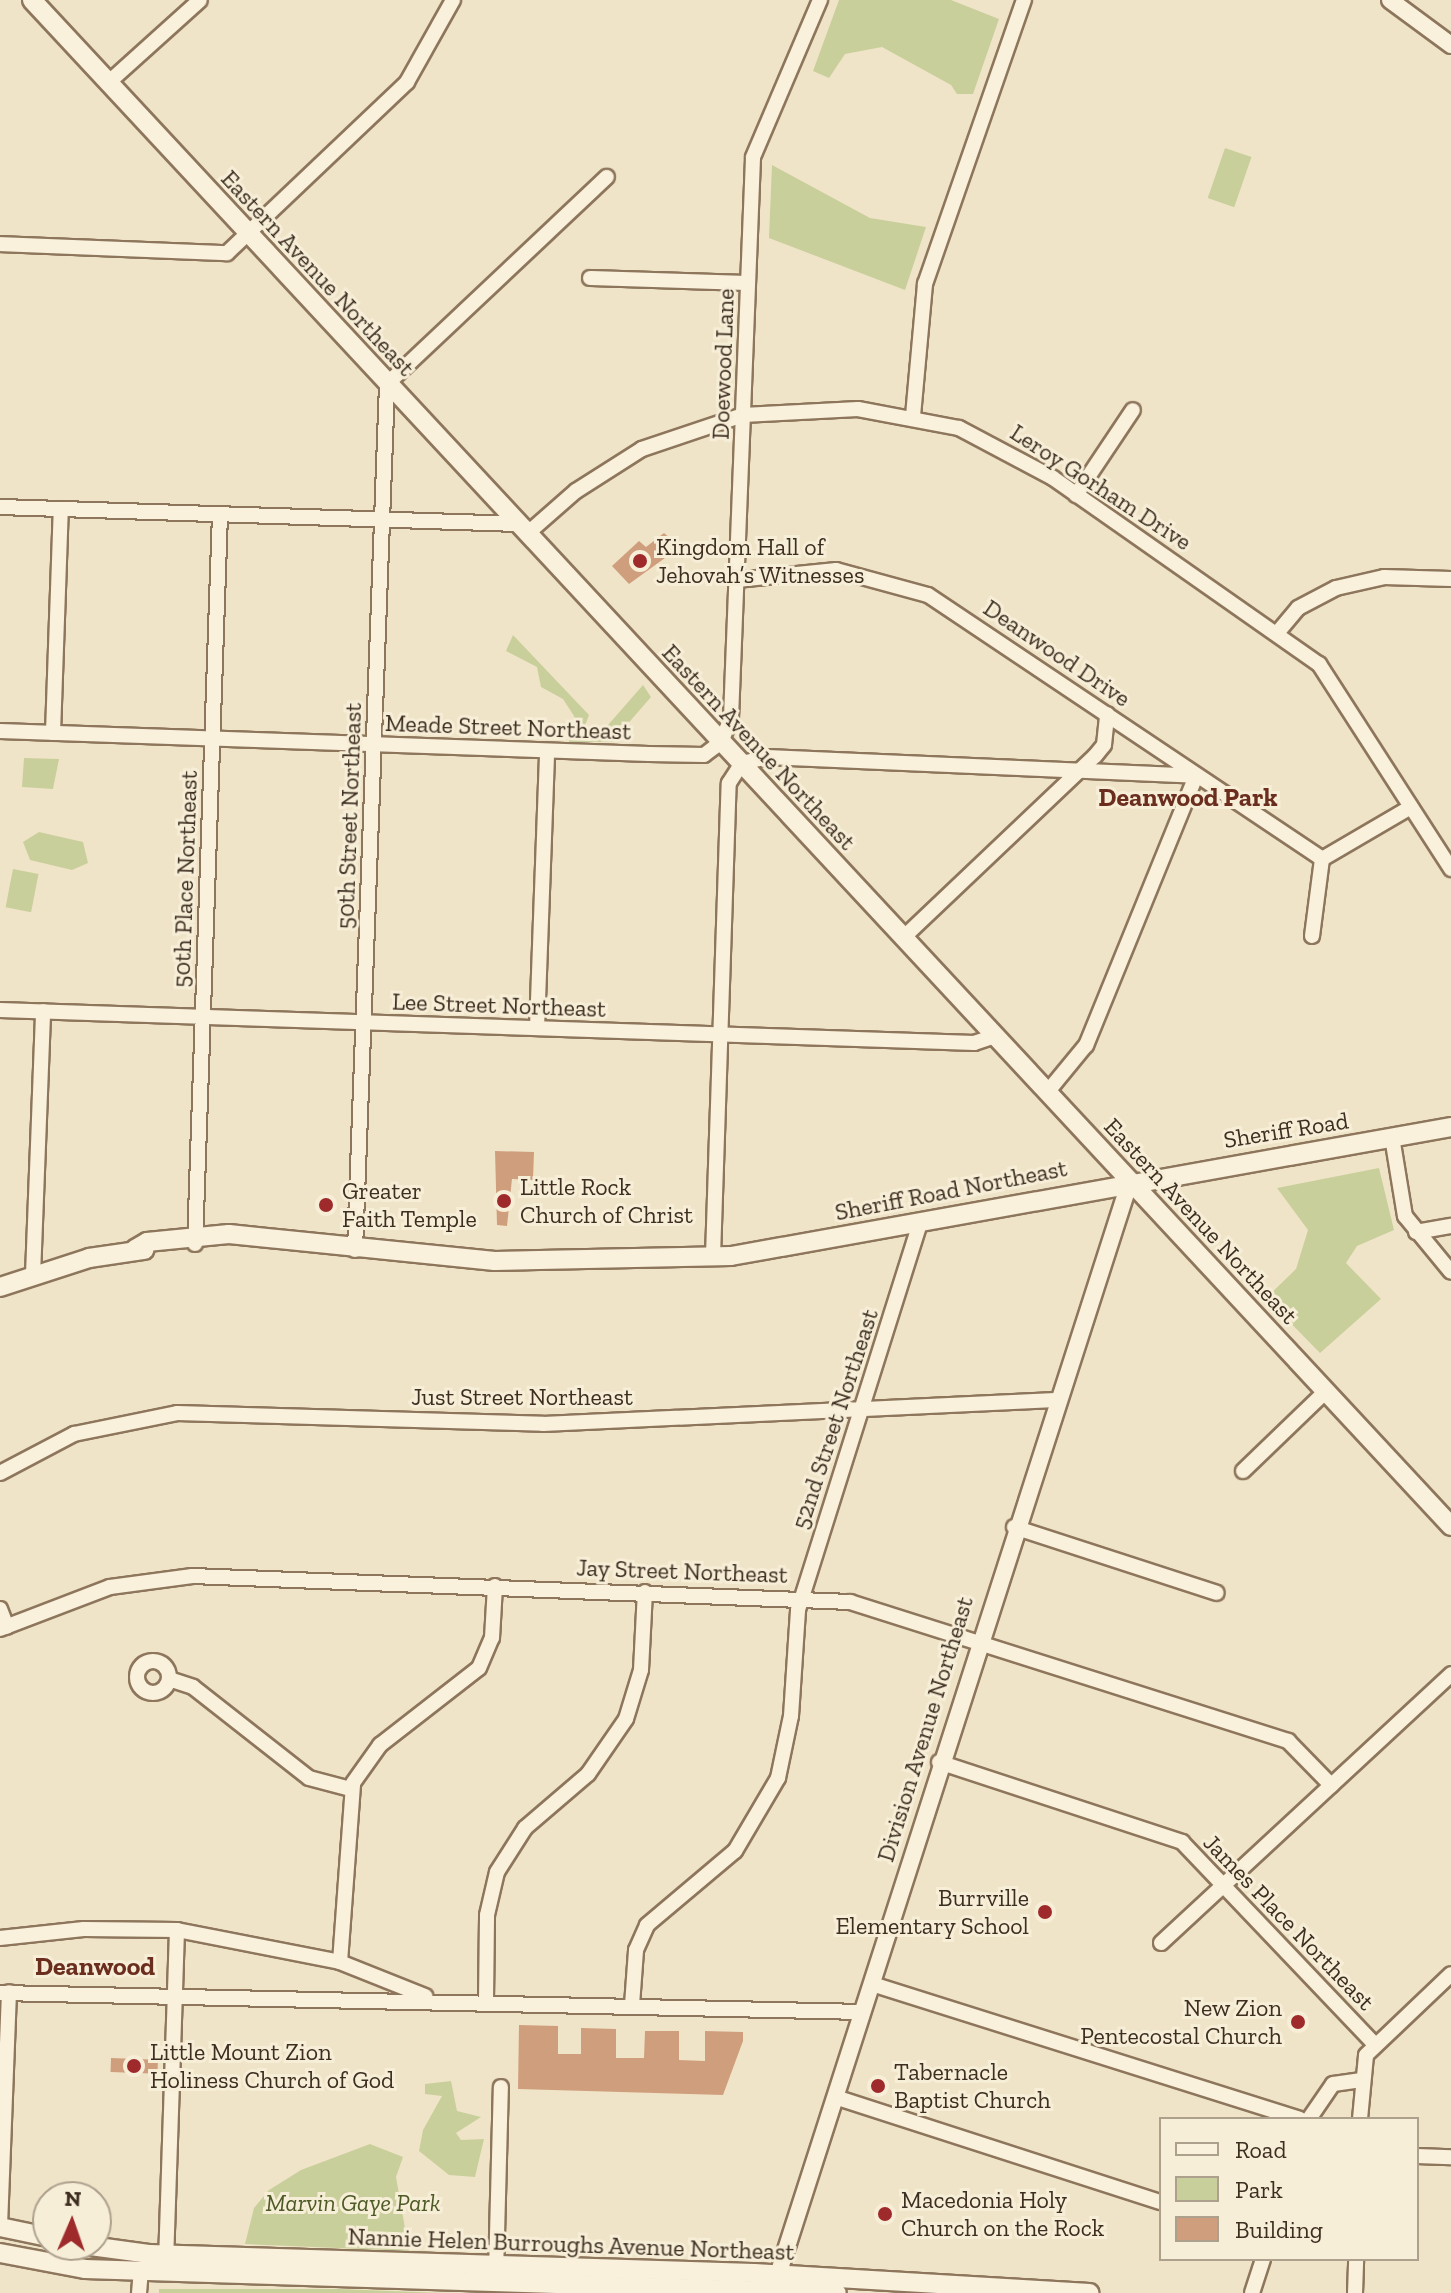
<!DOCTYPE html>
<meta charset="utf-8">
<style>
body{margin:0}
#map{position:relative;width:1451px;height:2293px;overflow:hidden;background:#f0e4c8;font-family:"Zilla Slab",serif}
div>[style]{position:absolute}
.green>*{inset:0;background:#c9cf9b;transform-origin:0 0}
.building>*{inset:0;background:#cf9f7d;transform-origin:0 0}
.roads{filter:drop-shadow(2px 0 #8d765c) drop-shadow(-2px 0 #8d765c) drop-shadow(0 2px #8d765c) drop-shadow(0 -2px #8d765c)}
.minor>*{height:14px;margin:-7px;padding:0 7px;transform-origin:7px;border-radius:7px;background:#faf1dc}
.minor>.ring{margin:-7px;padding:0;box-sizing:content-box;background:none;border:14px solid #faf1dc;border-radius:50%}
.tertiary>*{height:16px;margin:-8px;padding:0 8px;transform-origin:8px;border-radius:8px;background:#faf1dc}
.secondary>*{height:18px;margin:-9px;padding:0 9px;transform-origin:9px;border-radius:9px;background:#faf1dc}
.dots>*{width:22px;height:22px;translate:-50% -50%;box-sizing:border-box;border:4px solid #f7eed8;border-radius:50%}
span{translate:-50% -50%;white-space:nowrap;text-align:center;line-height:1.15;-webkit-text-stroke:6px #f7eed8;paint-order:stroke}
.street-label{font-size:24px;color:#3d2e20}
.poi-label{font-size:24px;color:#3d2e20}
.left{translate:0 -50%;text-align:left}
.right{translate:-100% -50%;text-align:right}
.park-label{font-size:24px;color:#4d5a26;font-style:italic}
.neighbourhood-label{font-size:26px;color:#6b2e1e;font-weight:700}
.legend{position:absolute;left:1159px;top:2117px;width:260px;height:144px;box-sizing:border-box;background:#f7eed8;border:2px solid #ada18e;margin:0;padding:10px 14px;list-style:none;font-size:24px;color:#3d2e20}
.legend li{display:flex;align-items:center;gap:16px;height:40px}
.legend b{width:40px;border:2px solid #ada18e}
.north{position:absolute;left:32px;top:2181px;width:80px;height:80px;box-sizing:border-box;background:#f7eed8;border:2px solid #ada18e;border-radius:50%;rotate:2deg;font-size:22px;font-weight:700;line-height:32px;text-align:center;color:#3d2e20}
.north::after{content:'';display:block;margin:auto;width:28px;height:36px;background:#9e2a2b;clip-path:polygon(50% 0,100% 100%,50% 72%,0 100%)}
</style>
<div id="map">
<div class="green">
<i style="clip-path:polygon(839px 0,951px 0,999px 19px,973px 94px,957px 94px,951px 85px,882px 47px,845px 54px,829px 78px,813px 71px)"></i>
<i style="left:1225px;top:148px;width:28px;height:53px;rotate:19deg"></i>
<i style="clip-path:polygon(772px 165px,870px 218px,926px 227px,905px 290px,769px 238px)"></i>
<i style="clip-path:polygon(513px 635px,589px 715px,581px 736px,601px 733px,643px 685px,651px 697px,612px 742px,569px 742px,574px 716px,563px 699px,541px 687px,537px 667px,506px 651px)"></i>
<i style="clip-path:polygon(24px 758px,59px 759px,53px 789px,22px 787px)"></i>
<i style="clip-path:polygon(39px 832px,83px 842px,88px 863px,72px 870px,30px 860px,23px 842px)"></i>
<i style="left:13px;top:869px;width:26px;height:39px;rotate:11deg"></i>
<i style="clip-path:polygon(1379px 1168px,1394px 1230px,1357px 1246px,1346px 1263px,1381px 1299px,1320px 1353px,1266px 1298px,1296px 1269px,1308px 1230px,1277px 1188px)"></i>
<i style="clip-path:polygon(451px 2081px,457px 2111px,481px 2117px,456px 2133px,461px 2140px,484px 2139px,475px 2177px,449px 2175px,419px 2151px,423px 2130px,442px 2096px,425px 2094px,425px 2084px)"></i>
<i style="clip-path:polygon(370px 2144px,403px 2157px,396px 2177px,409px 2251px,245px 2244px,254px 2208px,269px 2190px,301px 2170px)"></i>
<i style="clip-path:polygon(159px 2289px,339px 2289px,443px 2293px,159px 2293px)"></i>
</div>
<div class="building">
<i style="clip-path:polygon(664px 533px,671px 539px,661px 554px,665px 558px,629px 584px,612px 566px,639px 541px,646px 547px)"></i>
<i style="clip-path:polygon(495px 1151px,534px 1152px,533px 1180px,512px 1179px,507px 1226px,497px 1225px)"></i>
<i style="clip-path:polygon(519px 2025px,558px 2026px,558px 2054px,581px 2054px,581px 2028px,616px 2029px,616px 2058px,644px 2058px,645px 2031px,679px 2031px,679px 2060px,705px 2061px,705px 2031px,743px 2032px,743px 2041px,723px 2095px,518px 2089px)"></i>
<i style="left:111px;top:2058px;width:47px;height:14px;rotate:2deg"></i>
</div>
<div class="roads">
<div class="minor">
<i style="left:109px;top:82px;width:122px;rotate:-42deg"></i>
<i style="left:0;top:244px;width:227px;rotate:2.3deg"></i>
<i style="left:227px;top:253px;width:248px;rotate:-43.5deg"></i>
<i style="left:407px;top:82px;width:94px;rotate:-60.7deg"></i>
<i style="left:590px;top:278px;width:158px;rotate:1.8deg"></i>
<i style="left:913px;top:416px;width:133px;rotate:-84.8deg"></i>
<i style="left:925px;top:284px;width:301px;rotate:-70.8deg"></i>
<i style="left:1076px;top:495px;width:102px;rotate:-56.2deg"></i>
<i style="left:0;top:507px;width:519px;rotate:1.88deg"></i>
<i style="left:528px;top:533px;width:64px;rotate:-41.2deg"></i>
<i style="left:576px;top:491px;width:78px;rotate:-32.5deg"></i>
<i style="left:642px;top:449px;width:107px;rotate:-18.6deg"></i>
<i style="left:743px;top:415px;width:115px;rotate:-3deg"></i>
<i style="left:858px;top:409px;width:103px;rotate:10.7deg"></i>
<i style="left:959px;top:428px;width:106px;rotate:28deg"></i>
<i style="left:1053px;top:478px;width:325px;rotate:35deg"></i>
<i style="left:1319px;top:664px;width:244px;rotate:57.2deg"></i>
<i style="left:737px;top:580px;width:100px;rotate:-5.8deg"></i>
<i style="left:836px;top:570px;width:95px;rotate:15.2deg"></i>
<i style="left:928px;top:595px;width:474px;rotate:33.8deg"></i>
<i style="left:1278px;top:632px;width:31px;rotate:-50deg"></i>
<i style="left:1298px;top:608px;width:43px;rotate:-27.8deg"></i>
<i style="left:1336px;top:588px;width:49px;rotate:-12.9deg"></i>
<i style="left:1384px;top:577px;width:67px;rotate:1.7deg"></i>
<i style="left:0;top:731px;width:649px;rotate:2.03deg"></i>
<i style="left:649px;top:754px;width:55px;rotate:1deg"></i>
<i style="left:704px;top:755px;width:21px;rotate:-37deg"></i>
<i style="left:721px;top:742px;width:26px;rotate:-67deg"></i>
<i style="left:731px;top:718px;width:561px;rotate:-87.75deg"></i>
<i style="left:753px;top:157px;width:171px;rotate:-66.9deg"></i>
<i style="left:53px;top:733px;width:224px;rotate:-88deg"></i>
<i style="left:1312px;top:936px;width:78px;rotate:-82.6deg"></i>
<i style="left:1322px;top:859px;width:103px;rotate:-30.3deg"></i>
<i style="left:904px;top:937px;width:263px;rotate:-43.5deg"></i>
<i style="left:1095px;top:756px;width:14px;rotate:-51deg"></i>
<i style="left:1104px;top:745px;width:31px;rotate:-84deg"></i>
<i style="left:0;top:1010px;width:975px;rotate:1.94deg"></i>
<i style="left:974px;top:1043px;width:22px;rotate:-18deg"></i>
<i style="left:537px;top:1028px;width:277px;rotate:-87.9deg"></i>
<i style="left:1392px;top:1137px;width:80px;rotate:80.7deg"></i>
<i style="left:1405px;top:1216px;width:72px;rotate:50.6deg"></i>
<i style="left:1416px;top:1232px;width:36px;rotate:-10deg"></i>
<i style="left:195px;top:1244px;width:730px;rotate:-88.04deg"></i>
<i style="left:355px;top:1250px;width:867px;rotate:-87.88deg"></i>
<i style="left:387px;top:384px;width:302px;rotate:-43.3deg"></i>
<i style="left:713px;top:1256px;width:473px;rotate:-88.1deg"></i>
<i style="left:729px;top:783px;width:24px;rotate:-57deg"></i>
<i style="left:742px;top:763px;width:26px;rotate:-13deg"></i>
<i style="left:767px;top:757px;width:429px;rotate:2.5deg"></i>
<i style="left:1196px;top:776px;width:291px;rotate:112.2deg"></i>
<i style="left:1086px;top:1045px;width:58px;rotate:129.4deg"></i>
<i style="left:33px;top:1275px;width:264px;rotate:-87.8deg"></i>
<i style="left:1243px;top:1471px;width:115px;rotate:-43.9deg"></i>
<i style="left:0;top:1473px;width:84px;rotate:-27.8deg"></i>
<i style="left:74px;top:1434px;width:105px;rotate:-11.5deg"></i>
<i style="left:177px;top:1413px;width:366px;rotate:1.7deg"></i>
<i style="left:543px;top:1424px;width:513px;rotate:-2.68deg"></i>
<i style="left:1014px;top:1527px;width:213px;rotate:18deg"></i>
<i style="left:0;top:1609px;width:19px;rotate:69deg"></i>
<i style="left:0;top:1629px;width:118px;rotate:-20.9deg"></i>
<i style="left:110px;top:1587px;width:83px;rotate:-7.6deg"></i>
<i style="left:192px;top:1576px;width:659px;rotate:2.26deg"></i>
<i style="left:850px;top:1602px;width:460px;rotate:17.6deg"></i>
<i style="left:1288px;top:1741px;width:62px;rotate:45.7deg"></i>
<i class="ring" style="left:137px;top:1661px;width:18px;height:18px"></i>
<i style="left:169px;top:1679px;width:25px;rotate:18deg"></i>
<i style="left:193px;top:1687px;width:147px;rotate:38.1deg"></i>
<i style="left:309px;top:1778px;width:43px;rotate:14.7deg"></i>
<i style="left:939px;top:1762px;width:256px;rotate:18.2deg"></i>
<i style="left:1182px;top:1842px;width:280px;rotate:46.4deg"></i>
<i style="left:0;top:1938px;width:84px;rotate:-6.1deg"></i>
<i style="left:84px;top:1929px;width:93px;rotate:0.6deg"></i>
<i style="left:177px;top:1930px;width:166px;rotate:11.1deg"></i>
<i style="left:340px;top:1962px;width:92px;rotate:21.8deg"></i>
<i style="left:1161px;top:1943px;width:396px;rotate:-42.8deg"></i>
<i style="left:340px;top:1962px;width:179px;rotate:-85.8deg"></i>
<i style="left:353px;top:1783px;width:47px;rotate:-54.6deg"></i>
<i style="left:380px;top:1745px;width:125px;rotate:-37.9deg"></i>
<i style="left:479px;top:1668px;width:33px;rotate:-67deg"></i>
<i style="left:492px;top:1638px;width:52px;rotate:-86.7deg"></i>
<i style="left:872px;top:1984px;width:448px;rotate:17.5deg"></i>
<i style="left:0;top:1993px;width:863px;rotate:1.26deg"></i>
<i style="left:486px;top:2000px;width:85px;rotate:-89.3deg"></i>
<i style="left:487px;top:1915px;width:44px;rotate:-76.9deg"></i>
<i style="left:497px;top:1872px;width:52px;rotate:-57.5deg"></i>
<i style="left:525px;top:1828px;width:83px;rotate:-40.6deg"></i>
<i style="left:588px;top:1774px;width:67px;rotate:-55.4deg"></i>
<i style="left:626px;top:1719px;width:51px;rotate:-73deg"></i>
<i style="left:641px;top:1670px;width:78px;rotate:-87.1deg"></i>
<i style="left:632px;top:2005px;width:55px;rotate:-85.8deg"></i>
<i style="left:636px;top:1950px;width:27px;rotate:-66deg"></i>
<i style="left:647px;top:1925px;width:115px;rotate:-40.1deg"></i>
<i style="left:735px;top:1851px;width:85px;rotate:-59.5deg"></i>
<i style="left:778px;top:1778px;width:63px;rotate:-78.2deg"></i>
<i style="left:791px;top:1716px;width:106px;rotate:-86.2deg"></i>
<i style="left:798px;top:1610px;width:408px;rotate:-72.5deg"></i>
<i style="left:835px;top:2097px;width:342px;rotate:17.9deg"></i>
<i style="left:1309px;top:2119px;width:42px;rotate:-55.6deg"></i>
<i style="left:1333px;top:2084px;width:27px;rotate:-8deg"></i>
<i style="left:1360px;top:2119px;width:64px;rotate:-84.6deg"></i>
<i style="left:1366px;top:2055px;width:117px;rotate:-43.6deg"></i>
<i style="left:1417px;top:2156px;width:34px;rotate:2deg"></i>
<i style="left:0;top:2226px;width:234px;rotate:-87.8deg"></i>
<i style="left:166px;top:2262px;width:332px;rotate:-88.1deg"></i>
<i style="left:496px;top:2273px;width:186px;rotate:-88.5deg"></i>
<i style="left:139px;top:2293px;width:23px;rotate:-85deg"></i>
<i style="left:1252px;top:2293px;width:36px;rotate:-72deg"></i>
<i style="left:1355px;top:2293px;width:34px;rotate:-88deg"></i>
</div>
<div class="tertiary">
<i style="left:1390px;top:0;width:76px;rotate:36.4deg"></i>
<i style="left:775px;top:2284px;width:1159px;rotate:-72.16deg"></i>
</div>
<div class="secondary">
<i style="left:32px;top:0;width:2084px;rotate:47.08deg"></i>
<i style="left:135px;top:1249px;width:14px;rotate:-30deg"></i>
<i style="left:147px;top:1242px;width:82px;rotate:-5.6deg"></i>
<i style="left:229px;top:1234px;width:267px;rotate:5.8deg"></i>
<i style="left:495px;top:1261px;width:236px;rotate:-1.2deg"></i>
<i style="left:731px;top:1256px;width:731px;rotate:-10.16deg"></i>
<i style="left:0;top:1287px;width:94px;rotate:-18deg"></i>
<i style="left:89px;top:1258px;width:56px;rotate:-8.3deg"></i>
<i style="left:0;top:2227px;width:49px;rotate:11.8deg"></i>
<i style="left:83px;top:2245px;width:68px;rotate:7.7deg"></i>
<i style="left:150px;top:2254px;width:604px;rotate:1.8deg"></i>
<i style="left:754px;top:2273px;width:336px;rotate:3.4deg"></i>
<i style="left:0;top:2253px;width:86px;rotate:10.7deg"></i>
<i style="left:85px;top:2269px;width:752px;rotate:1.83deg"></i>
</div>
</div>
<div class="dots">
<i style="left:640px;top:561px;background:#9e2a2b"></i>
<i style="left:504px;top:1201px;background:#9e2a2b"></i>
<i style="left:326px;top:1205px;background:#9e2a2b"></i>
<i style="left:1045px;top:1912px;background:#9e2a2b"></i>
<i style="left:1298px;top:2022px;background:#9e2a2b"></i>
<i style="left:134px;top:2066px;background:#9e2a2b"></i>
<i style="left:878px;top:2086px;background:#9e2a2b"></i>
<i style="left:885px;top:2214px;background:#9e2a2b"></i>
</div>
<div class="street-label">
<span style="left:318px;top:273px;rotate:47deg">Eastern Avenue Northeast</span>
<span style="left:723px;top:364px;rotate:-88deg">Doewood Lane</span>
<span style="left:1101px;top:487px;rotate:33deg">Leroy Gorham Drive</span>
<span style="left:1057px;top:653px;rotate:34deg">Deanwood Drive</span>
<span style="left:508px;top:727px;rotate:2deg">Meade Street Northeast</span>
<span style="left:759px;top:747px;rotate:47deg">Eastern Avenue Northeast</span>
<span style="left:349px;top:816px;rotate:-88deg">50th Street Northeast</span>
<span style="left:185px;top:879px;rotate:-88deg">50th Place Northeast</span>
<span style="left:499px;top:1005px;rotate:2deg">Lee Street Northeast</span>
<span style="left:1286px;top:1130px;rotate:-9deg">Sheriff Road</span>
<span style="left:951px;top:1190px;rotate:-11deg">Sheriff Road Northeast</span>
<span style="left:1201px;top:1221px;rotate:47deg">Eastern Avenue Northeast</span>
<span style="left:522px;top:1397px">Just Street Northeast</span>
<span style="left:835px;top:1419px;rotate:-72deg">52nd Street Northeast</span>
<span style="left:682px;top:1571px;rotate:2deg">Jay Street Northeast</span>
<span style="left:925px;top:1729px;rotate:-73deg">Division Avenue Northeast</span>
<span style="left:1289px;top:1922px;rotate:46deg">James Place Northeast</span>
<span style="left:571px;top:2244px;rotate:2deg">Nannie Helen Burroughs Avenue Northeast</span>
</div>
<div class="poi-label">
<span class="left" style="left:656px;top:561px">Kingdom Hall of<br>Jehovah’s Witnesses</span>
<span class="left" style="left:520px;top:1201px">Little Rock<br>Church of Christ</span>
<span class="left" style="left:342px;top:1205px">Greater<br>Faith Temple</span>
<span class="right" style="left:1029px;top:1912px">Burrville<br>Elementary School</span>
<span class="right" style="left:1282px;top:2022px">New Zion<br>Pentecostal Church</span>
<span class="left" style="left:150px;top:2066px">Little Mount Zion<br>Holiness Church of God</span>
<span class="left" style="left:894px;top:2086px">Tabernacle<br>Baptist Church</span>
<span class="left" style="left:901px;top:2214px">Macedonia Holy<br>Church on the Rock</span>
</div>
<div class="park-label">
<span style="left:353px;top:2203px">Marvin Gaye Park</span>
</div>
<div class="neighbourhood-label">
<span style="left:1188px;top:798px">Deanwood Park</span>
<span style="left:95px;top:1967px">Deanwood</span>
</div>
<ul class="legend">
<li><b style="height:10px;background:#faf1dc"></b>Road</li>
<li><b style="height:22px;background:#c9cf9b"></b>Park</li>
<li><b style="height:22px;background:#cf9f7d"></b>Building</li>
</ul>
<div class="north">N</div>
</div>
